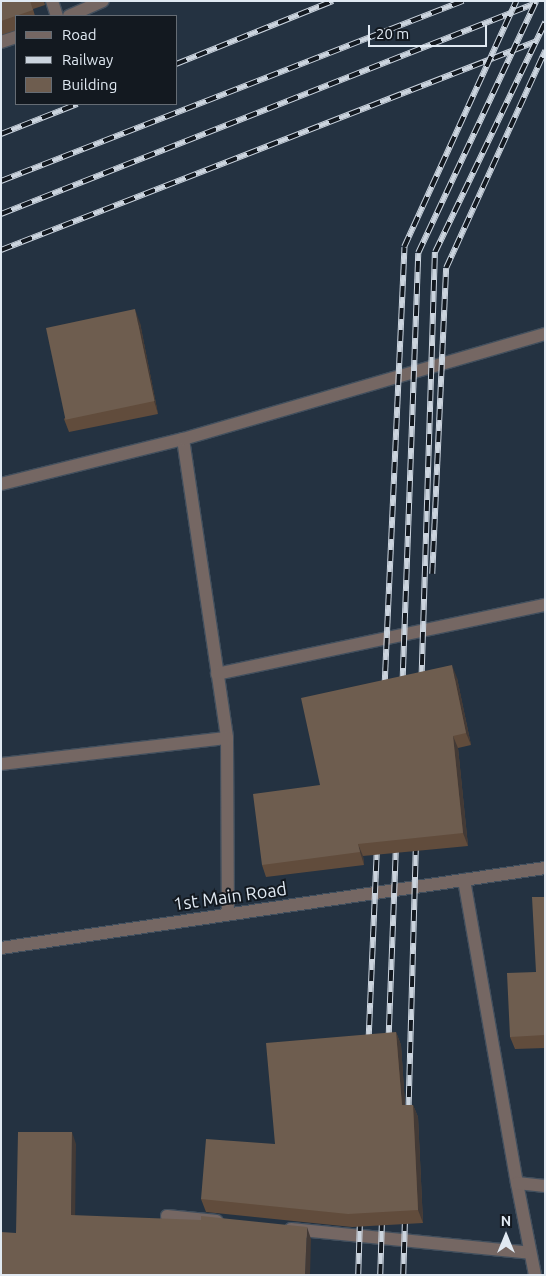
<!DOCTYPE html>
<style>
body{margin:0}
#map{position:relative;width:546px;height:1276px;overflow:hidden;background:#243241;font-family:Ubuntu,sans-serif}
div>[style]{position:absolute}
.roads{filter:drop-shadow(1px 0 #424f5d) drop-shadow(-1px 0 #424f5d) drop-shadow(0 1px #424f5d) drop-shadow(0 -1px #424f5d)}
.street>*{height:12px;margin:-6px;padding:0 6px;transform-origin:6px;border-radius:6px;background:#756763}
.rail>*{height:5.5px;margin-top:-2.75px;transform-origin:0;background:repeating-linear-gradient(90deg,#131920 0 11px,#cbd4de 0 22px);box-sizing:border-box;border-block:1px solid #cbd4de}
.wall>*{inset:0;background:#614c3c}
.shaded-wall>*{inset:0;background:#433a36}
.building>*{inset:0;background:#6e5d4f;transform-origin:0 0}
span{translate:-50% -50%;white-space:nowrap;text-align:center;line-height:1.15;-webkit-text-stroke:4px #131920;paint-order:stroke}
.street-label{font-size:18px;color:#e0e9f2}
.frame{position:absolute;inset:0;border:2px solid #e0e9f2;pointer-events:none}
.legend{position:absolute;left:15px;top:15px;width:162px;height:90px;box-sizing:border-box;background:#131920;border:1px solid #656c74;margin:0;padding:6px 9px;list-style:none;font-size:15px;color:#e0e9f2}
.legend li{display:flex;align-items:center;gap:10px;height:25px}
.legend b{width:25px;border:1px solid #656c74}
.north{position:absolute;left:481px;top:1211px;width:50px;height:50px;-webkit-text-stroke:4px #131920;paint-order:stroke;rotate:0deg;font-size:14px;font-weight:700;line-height:20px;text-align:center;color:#e0e9f2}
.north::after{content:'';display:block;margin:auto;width:18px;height:22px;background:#e0e9f2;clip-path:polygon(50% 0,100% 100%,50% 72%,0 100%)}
.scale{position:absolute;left:368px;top:25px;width:119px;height:22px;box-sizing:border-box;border:2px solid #e0e9f2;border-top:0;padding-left:6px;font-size:15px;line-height:18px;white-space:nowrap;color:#e0e9f2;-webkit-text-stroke:4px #131920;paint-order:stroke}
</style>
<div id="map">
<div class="roads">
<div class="street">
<i style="left:52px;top:1px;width:16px;rotate:72deg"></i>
<i style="left:69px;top:16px;width:37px;rotate:-24deg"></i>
<i style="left:1px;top:42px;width:16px;rotate:-18deg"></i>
<i style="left:183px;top:439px;width:302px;rotate:81.6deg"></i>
<i style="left:227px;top:738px;width:175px;rotate:89.7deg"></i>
<i style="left:1px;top:484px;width:187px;rotate:-13.9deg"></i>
<i style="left:183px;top:439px;width:377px;rotate:-16.2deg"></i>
<i style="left:217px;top:674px;width:335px;rotate:-11.9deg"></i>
<i style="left:1px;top:764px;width:227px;rotate:-6.6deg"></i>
<i style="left:464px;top:880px;width:308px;rotate:80.1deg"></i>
<i style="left:1px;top:948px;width:550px;rotate:-8.37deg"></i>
<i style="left:167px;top:1216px;width:50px;rotate:5.7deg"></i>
<i style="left:291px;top:1229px;width:240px;rotate:5.7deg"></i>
<i style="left:535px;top:1275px;width:94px;rotate:-101.1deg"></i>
<i style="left:517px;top:1183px;width:28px;rotate:6deg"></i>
</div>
</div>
<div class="rail">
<i style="left:176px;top:64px;width:169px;rotate:-21.9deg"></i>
<i style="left:1px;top:134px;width:82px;rotate:-21.5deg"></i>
<i style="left:1px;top:181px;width:496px;rotate:-21.3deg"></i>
<i style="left:1px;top:214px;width:575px;rotate:-21.52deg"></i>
<i style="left:1px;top:250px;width:575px;rotate:-21.3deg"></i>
<i style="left:432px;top:574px;width:306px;rotate:-87.4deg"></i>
<i style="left:446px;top:268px;width:239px;rotate:-65.5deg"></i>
<i style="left:421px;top:687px;width:435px;rotate:-88.2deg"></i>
<i style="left:435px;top:252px;width:255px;rotate:-64.4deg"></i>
<i style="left:402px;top:690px;width:437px;rotate:-87.9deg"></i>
<i style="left:418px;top:253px;width:278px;rotate:-64.9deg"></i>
<i style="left:384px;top:693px;width:446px;rotate:-87.4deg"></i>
<i style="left:404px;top:247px;width:270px;rotate:-65.5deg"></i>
<i style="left:368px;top:1047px;width:207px;rotate:-87.5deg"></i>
<i style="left:388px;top:1047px;width:207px;rotate:-87.8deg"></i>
<i style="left:408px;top:1119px;width:283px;rotate:-88.4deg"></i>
<i style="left:358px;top:1275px;width:63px;rotate:-88.2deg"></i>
<i style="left:380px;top:1275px;width:63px;rotate:-88.2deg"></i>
<i style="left:403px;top:1275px;width:64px;rotate:-88.2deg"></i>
</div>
<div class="wall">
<i style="clip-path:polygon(1px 1px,44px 1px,45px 5px,33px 9px,35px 16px,16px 16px,16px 30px,1px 35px)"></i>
<i style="clip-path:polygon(140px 323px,158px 414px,69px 432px,64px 419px)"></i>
<i style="clip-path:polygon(457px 678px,471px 745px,458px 748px,468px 846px,363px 856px,364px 865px,266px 877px,262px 865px,320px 785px)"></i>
<i style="clip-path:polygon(545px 897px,545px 1048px,515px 1049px,510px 1037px,536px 972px)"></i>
<i style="clip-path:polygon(396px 1032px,401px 1045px,405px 1105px,413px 1105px,418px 1117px,423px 1223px,352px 1227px,206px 1212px,201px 1199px,275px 1144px)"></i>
</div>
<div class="shaded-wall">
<i style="clip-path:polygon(135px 309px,140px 323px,158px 414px,154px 401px)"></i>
<i style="clip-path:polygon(452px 665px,457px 678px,471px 745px,466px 733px)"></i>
<i style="clip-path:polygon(453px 736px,458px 748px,468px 846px,463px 833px)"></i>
<i style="clip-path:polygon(358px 844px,363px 856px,364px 865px,360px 852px)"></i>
<i style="clip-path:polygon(396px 1032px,401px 1045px,406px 1118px,402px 1105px)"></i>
<i style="clip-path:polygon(413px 1105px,418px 1117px,423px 1223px,418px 1210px)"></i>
<i style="clip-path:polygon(72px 1132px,76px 1144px,75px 1227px,71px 1215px)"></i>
<i style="clip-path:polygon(307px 1227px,311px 1239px,310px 1275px,305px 1275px)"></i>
</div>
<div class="building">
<i style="clip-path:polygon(1px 1px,30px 1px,33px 10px,1px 21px)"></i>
<i style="left:135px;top:309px;width:94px;height:91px;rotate:78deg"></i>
<i style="clip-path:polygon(452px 665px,466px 733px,453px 736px,463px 833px,358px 844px,360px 852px,262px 865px,253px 794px,320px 785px,301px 698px)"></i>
<i style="clip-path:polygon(532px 897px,545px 897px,545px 1035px,510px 1037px,507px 973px,536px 972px)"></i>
<i style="clip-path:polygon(396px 1032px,402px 1105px,413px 1105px,418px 1210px,348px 1214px,201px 1199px,206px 1139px,275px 1144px,266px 1043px)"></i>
<i style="clip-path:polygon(18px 1132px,72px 1132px,71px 1215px,201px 1220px,201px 1216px,307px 1227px,305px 1275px,1px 1275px,1px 1232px,16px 1233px)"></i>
</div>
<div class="street-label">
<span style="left:230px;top:896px;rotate:-8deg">1st Main Road</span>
</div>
<div class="frame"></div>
<ul class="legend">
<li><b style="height:6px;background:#756763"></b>Road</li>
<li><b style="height:6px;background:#cbd4de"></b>Railway</li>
<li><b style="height:14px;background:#6e5d4f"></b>Building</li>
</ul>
<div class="north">N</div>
<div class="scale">20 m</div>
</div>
